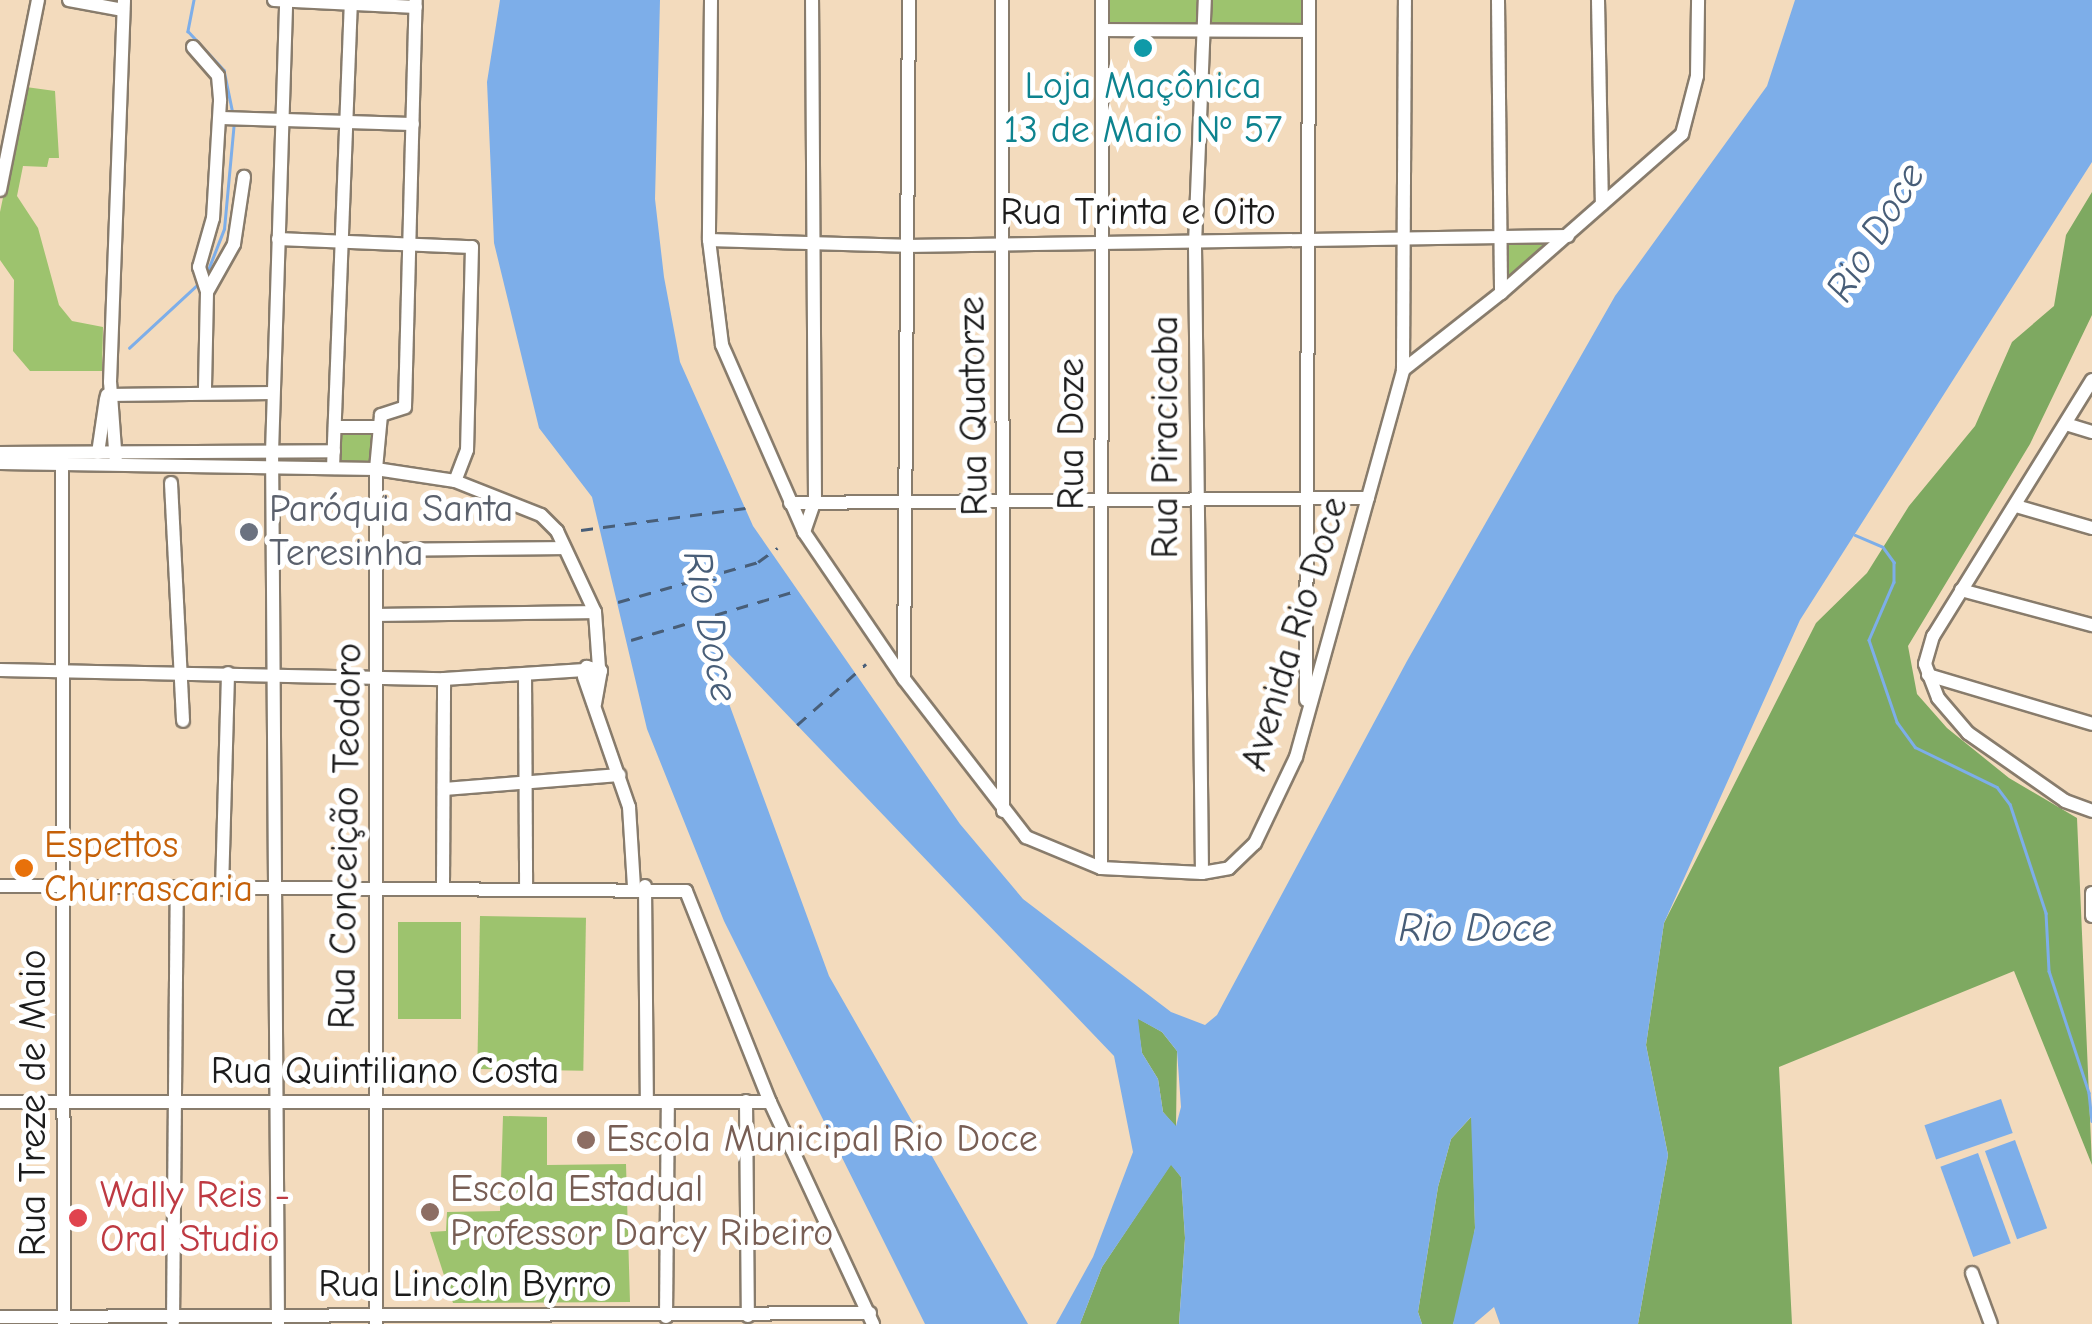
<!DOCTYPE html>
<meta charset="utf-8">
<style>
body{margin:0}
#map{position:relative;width:2092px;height:1324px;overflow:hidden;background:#f3dbbd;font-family:"Comic Neue",sans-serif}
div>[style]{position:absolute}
.green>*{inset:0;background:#9dc36e;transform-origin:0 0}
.forest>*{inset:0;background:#7ea961}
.water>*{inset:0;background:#7daee9;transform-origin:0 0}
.stream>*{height:2.5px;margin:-1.25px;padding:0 1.25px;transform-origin:1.25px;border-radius:1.25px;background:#7daee9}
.ferry>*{height:2.5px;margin-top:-1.25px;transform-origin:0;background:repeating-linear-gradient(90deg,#485e78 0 12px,transparent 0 22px)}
.roads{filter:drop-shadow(2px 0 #887c6c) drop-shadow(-2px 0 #887c6c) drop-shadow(0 2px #887c6c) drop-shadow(0 -2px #887c6c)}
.minor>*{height:12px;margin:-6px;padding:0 6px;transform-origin:6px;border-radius:6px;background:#fff}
.dots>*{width:28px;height:28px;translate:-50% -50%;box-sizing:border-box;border:5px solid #fff;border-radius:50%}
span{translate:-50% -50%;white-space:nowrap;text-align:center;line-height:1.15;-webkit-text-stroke:10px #fff;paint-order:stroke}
.culture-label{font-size:38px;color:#0d838f}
.street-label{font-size:38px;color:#1c1c1c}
.worship-label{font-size:38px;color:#5b616d}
.left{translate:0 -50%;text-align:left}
.food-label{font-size:38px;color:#c56008}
.education-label{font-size:38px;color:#785e54}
.health-label{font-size:38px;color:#be3a42}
.water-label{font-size:40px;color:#485e78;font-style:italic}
</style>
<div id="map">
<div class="green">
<i style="left:1110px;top:0;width:90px;height:26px"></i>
<i style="left:1211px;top:0;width:90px;height:26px"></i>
<i style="clip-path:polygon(26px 87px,55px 91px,59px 158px,49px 158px,47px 167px,23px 166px,17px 196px,38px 228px,59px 305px,72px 321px,103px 327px,102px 371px,30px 371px,13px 351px,14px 280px,0 260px,0 212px)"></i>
<i style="clip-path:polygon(1503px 236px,1568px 236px,1501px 293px)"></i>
<i style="left:338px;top:431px;width:34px;height:35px;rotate:2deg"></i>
<i style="left:480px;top:916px;width:106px;height:153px;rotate:1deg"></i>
<i style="left:461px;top:922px;width:97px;height:63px;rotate:90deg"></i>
<i style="clip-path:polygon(503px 1116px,547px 1117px,547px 1165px,626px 1164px,630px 1302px,453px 1303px,430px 1232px,446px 1231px,447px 1212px,500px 1211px)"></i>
</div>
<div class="forest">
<i style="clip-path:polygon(2092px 192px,2092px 315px,2030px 444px,1908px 646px,1917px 694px,1947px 728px,2009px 778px,2077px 818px,2092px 1165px,2014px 971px,1779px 1067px,1792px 1324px,1638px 1324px,1668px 1155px,1646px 1045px,1664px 923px,1816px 623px,1867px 573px,1909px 506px,1975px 426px,2012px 342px,2054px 306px,2066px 235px)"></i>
<i style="clip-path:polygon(1137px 1018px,1162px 1032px,1177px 1051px,1176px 1127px,1163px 1112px,1158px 1079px,1142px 1053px)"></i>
<i style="clip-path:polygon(1472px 1116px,1475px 1228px,1466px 1288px,1453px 1324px,1422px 1324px,1418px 1312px,1438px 1187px,1451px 1139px)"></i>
<i style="clip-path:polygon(1171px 1164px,1181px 1177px,1185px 1238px,1179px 1324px,1080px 1324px,1102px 1267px)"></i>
</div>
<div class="water">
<i style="clip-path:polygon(evenodd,500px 0,660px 0,655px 199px,664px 277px,680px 362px,753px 526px,960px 824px,1023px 899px,1171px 1012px,1205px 1025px,1217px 1015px,1407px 661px,1615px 296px,1767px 86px,1795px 0,2092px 0,2092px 162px,1800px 620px,1664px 923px,1646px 1045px,1668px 1155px,1638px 1324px,1500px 1324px,1494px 1307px,1474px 1324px,1453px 1324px,1475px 1228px,1471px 1117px,1451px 1139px,1438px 1187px,1418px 1312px,1422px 1324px,1179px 1324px,1185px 1238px,1181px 1177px,1171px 1165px,1102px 1267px,1080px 1324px,1056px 1324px,1093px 1257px,1133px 1152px,1114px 1056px,728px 653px,720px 679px,829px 976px,1028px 1324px,925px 1324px,724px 921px,647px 729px,592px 497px,539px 428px,494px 243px,487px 82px,500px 0,1138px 1019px,1162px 1032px,1177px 1051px,1181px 1107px,1176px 1126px,1163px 1112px,1158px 1079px,1142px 1053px,1138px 1019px)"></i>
<i style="left:2001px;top:1099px;width:36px;height:81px;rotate:71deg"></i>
<i style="left:2015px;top:1140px;width:94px;height:32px;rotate:70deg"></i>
<i style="left:1978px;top:1153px;width:96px;height:40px;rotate:70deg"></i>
</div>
<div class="stream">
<i style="left:194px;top:0;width:32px;rotate:101deg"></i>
<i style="left:188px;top:31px;width:53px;rotate:47.3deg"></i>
<i style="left:224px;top:70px;width:45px;rotate:78.4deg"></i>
<i style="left:208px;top:270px;width:44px;rotate:-68.7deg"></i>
<i style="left:224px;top:229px;width:107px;rotate:-84.7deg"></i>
<i style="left:129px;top:348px;width:93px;rotate:-42.8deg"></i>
<i style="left:1855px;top:535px;width:30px;rotate:23deg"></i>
<i style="left:1883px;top:547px;width:19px;rotate:54deg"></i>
<i style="left:1894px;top:562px;width:20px;rotate:90deg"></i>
<i style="left:1894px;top:582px;width:63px;rotate:113.3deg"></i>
<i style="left:1869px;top:640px;width:87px;rotate:71.1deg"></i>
<i style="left:1897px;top:722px;width:31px;rotate:54deg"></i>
<i style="left:1915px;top:747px;width:91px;rotate:26deg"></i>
<i style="left:1997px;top:787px;width:21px;rotate:53deg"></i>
<i style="left:2010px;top:804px;width:115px;rotate:71.7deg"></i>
<i style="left:2046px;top:913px;width:58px;rotate:87deg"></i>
<i style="left:2049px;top:971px;width:128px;rotate:71.8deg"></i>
<i style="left:2089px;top:1093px;width:28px;rotate:84deg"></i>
</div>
<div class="ferry">
<i style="left:581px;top:530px;width:166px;rotate:-7.6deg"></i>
<i style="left:618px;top:602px;width:146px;rotate:-15.9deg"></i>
<i style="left:758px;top:562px;width:24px;rotate:-36deg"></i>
<i style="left:631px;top:640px;width:175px;rotate:-16.6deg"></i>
<i style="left:797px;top:725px;width:92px;rotate:-41.5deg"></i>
</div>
<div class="roads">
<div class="minor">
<i style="left:69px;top:0;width:55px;rotate:10.5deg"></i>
<i style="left:274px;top:0;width:142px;rotate:2.8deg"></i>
<i style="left:711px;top:0;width:240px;rotate:90.5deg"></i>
<i style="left:709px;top:240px;width:106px;rotate:82.9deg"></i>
<i style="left:722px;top:345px;width:204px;rotate:66.3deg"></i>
<i style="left:804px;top:532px;width:178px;rotate:55.8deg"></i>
<i style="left:904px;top:679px;width:200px;rotate:52.3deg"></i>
<i style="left:1026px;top:837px;width:81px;rotate:22.5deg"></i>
<i style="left:1101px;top:868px;width:101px;rotate:2.8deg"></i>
<i style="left:1202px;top:873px;width:27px;rotate:-10deg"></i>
<i style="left:1229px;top:868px;width:36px;rotate:-44deg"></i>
<i style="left:1255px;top:843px;width:95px;rotate:-64.5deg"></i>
<i style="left:1296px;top:757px;width:402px;rotate:-74.5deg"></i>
<i style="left:1403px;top:370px;width:125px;rotate:-38.2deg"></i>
<i style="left:1501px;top:293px;width:241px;rotate:-41.3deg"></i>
<i style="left:1682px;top:134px;width:60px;rotate:-75.5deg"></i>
<i style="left:1697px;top:76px;width:76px;rotate:-89.2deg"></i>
<i style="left:1002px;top:0;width:811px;rotate:89.93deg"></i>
<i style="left:1498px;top:0;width:293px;rotate:89.4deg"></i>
<i style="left:1598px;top:0;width:204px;rotate:88.9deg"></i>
<i style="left:1102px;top:30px;width:206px;rotate:0.3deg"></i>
<i style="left:193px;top:47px;width:38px;rotate:49deg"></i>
<i style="left:218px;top:76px;width:25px;rotate:85deg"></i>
<i style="left:220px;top:101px;width:117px;rotate:93.4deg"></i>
<i style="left:213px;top:218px;width:51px;rotate:105.9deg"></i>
<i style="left:199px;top:267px;width:26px;rotate:72deg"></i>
<i style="left:207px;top:292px;width:99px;rotate:91.2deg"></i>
<i style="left:220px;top:118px;width:193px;rotate:1.8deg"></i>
<i style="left:0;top:190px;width:194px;rotate:-78.7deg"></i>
<i style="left:278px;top:239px;width:194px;rotate:2.4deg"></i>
<i style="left:472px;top:247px;width:203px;rotate:91.4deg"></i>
<i style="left:467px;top:450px;width:33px;rotate:111deg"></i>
<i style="left:709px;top:240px;width:197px;rotate:1.7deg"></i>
<i style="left:906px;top:246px;width:662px;rotate:-0.87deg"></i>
<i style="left:207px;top:292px;width:55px;rotate:-60.6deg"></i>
<i style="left:234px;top:244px;width:68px;rotate:-81.5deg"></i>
<i style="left:1403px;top:370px;width:370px;rotate:-89.7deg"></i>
<i style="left:2092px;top:380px;width:301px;rotate:121.8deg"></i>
<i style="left:1933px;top:636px;width:29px;rotate:106deg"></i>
<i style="left:1925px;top:664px;width:36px;rotate:69deg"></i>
<i style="left:1938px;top:698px;width:46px;rotate:49.4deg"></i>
<i style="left:1968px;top:733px;width:118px;rotate:35deg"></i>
<i style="left:2065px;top:801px;width:29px;rotate:20deg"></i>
<i style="left:107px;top:395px;width:166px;rotate:-0.7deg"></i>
<i style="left:2069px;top:425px;width:24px;rotate:17deg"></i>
<i style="left:335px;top:427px;width:42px"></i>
<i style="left:0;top:453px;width:334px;rotate:-0.3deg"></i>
<i style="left:62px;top:453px;width:871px;rotate:89.87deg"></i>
<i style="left:98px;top:453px;width:55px;rotate:-81.6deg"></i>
<i style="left:0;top:463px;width:376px;rotate:0.9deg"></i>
<i style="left:376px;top:469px;width:80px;rotate:8.6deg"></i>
<i style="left:455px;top:481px;width:92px;rotate:21.6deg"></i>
<i style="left:541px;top:515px;width:23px;rotate:45deg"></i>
<i style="left:557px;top:531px;width:89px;rotate:64.9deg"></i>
<i style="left:595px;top:612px;width:56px;rotate:85.9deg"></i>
<i style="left:116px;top:463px;width:81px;rotate:-94.2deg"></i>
<i style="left:110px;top:382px;width:382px;rotate:-87.9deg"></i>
<i style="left:333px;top:468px;width:468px;rotate:-87.8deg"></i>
<i style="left:171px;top:483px;width:238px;rotate:87.1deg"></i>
<i style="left:790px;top:503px;width:578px;rotate:-0.5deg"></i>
<i style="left:2016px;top:506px;width:79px;rotate:16.1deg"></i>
<i style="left:804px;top:532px;width:34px;rotate:-71deg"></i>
<i style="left:815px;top:500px;width:500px;rotate:-90.34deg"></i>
<i style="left:378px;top:550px;width:186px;rotate:-0.6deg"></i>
<i style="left:1961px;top:590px;width:136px;rotate:15deg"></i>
<i style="left:379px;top:615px;width:216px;rotate:-0.8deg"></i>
<i style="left:0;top:670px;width:444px;rotate:1.2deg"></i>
<i style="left:444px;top:679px;width:141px;rotate:-3.7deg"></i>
<i style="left:525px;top:674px;width:212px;rotate:89.7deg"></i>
<i style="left:1928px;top:675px;width:171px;rotate:16.6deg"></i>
<i style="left:904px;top:676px;width:676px;rotate:-89.58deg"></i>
<i style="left:584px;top:677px;width:138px;rotate:70.9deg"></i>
<i style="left:629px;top:807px;width:79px;rotate:86.4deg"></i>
<i style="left:1306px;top:700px;width:700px;rotate:-89.75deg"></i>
<i style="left:595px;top:704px;width:34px;rotate:-80deg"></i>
<i style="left:601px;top:671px;width:15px;rotate:-164deg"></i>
<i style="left:587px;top:667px;width:12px;rotate:95deg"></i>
<i style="left:586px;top:679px;width:12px;rotate:9deg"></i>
<i style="left:444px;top:789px;width:176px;rotate:-4.6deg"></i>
<i style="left:1101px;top:868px;width:868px;rotate:-89.93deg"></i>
<i style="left:1202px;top:873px;width:629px;rotate:-90.64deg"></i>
<i style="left:1195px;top:244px;width:244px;rotate:-87.7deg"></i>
<i style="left:0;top:886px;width:686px;rotate:0.42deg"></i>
<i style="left:686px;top:891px;width:227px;rotate:68.3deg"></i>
<i style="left:770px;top:1102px;width:245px;rotate:65.1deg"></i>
<i style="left:443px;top:886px;width:207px;rotate:-89.7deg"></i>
<i style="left:645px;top:886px;width:215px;rotate:89.5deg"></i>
<i style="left:222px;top:889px;width:216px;rotate:-88.4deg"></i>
<i style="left:2092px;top:893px;width:23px;rotate:90deg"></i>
<i style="left:746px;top:1101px;width:215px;rotate:89.5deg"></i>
<i style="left:0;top:1102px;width:770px"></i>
<i style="left:1972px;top:1273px;width:54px;rotate:69.6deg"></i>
<i style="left:0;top:1317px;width:870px;rotate:-0.26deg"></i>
<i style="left:666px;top:1317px;width:215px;rotate:-89.5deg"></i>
<i style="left:173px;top:1322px;width:432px;rotate:-89.5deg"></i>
<i style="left:278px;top:1324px;width:871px;rotate:-90.39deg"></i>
<i style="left:272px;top:453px;width:453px;rotate:-88.2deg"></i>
<i style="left:376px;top:1324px;width:855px;rotate:-90deg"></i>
<i style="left:376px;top:469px;width:54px;rotate:-84.7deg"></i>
<i style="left:381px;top:415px;width:25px;rotate:-18deg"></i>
<i style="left:405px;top:407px;width:407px;rotate:-88.5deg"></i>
</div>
</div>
<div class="dots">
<i style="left:1143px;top:48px;background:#0f9aa8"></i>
<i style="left:249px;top:532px;background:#6b7280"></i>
<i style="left:24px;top:868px;background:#e8710a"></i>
<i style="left:586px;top:1140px;background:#8d6e63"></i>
<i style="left:430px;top:1212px;background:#8d6e63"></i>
<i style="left:78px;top:1218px;background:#e0444e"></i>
</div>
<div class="culture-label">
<span style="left:1143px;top:109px">Loja Maçônica<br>13 de Maio Nº 57</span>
</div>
<div class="street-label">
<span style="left:1138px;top:213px">Rua Trinta e Oito</span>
<span style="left:974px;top:406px;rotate:-91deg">Rua Quatorze</span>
<span style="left:1072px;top:434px;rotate:-90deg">Rua Doze</span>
<span style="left:1166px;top:437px;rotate:-90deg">Rua Piracicaba</span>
<span style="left:1295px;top:634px;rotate:-73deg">Avenida Rio Doce</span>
<span style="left:346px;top:836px;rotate:-89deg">Rua Conceição Teodoro</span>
<span style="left:385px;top:1072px">Rua Quintiliano Costa</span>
<span style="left:34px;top:1103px;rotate:-90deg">Rua Treze de Maio</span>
<span style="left:465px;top:1285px">Rua Lincoln Byrro</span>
</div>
<div class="worship-label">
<span class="left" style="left:269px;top:532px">Paróquia Santa<br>Teresinha</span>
</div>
<div class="food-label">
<span class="left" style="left:44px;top:868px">Espettos<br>Churrascaria</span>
</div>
<div class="education-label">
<span class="left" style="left:606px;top:1140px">Escola Municipal Rio Doce</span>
<span class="left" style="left:450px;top:1212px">Escola Estadual<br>Professor Darcy Ribeiro</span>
</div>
<div class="health-label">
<span class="left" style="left:100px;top:1218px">Wally Reis -<br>Oral Studio</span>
</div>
<div class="water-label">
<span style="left:1875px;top:232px;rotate:-59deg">Rio Doce</span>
<span style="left:711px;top:626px;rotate:79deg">Rio Doce</span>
<span style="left:1475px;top:928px">Rio Doce</span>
</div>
</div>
